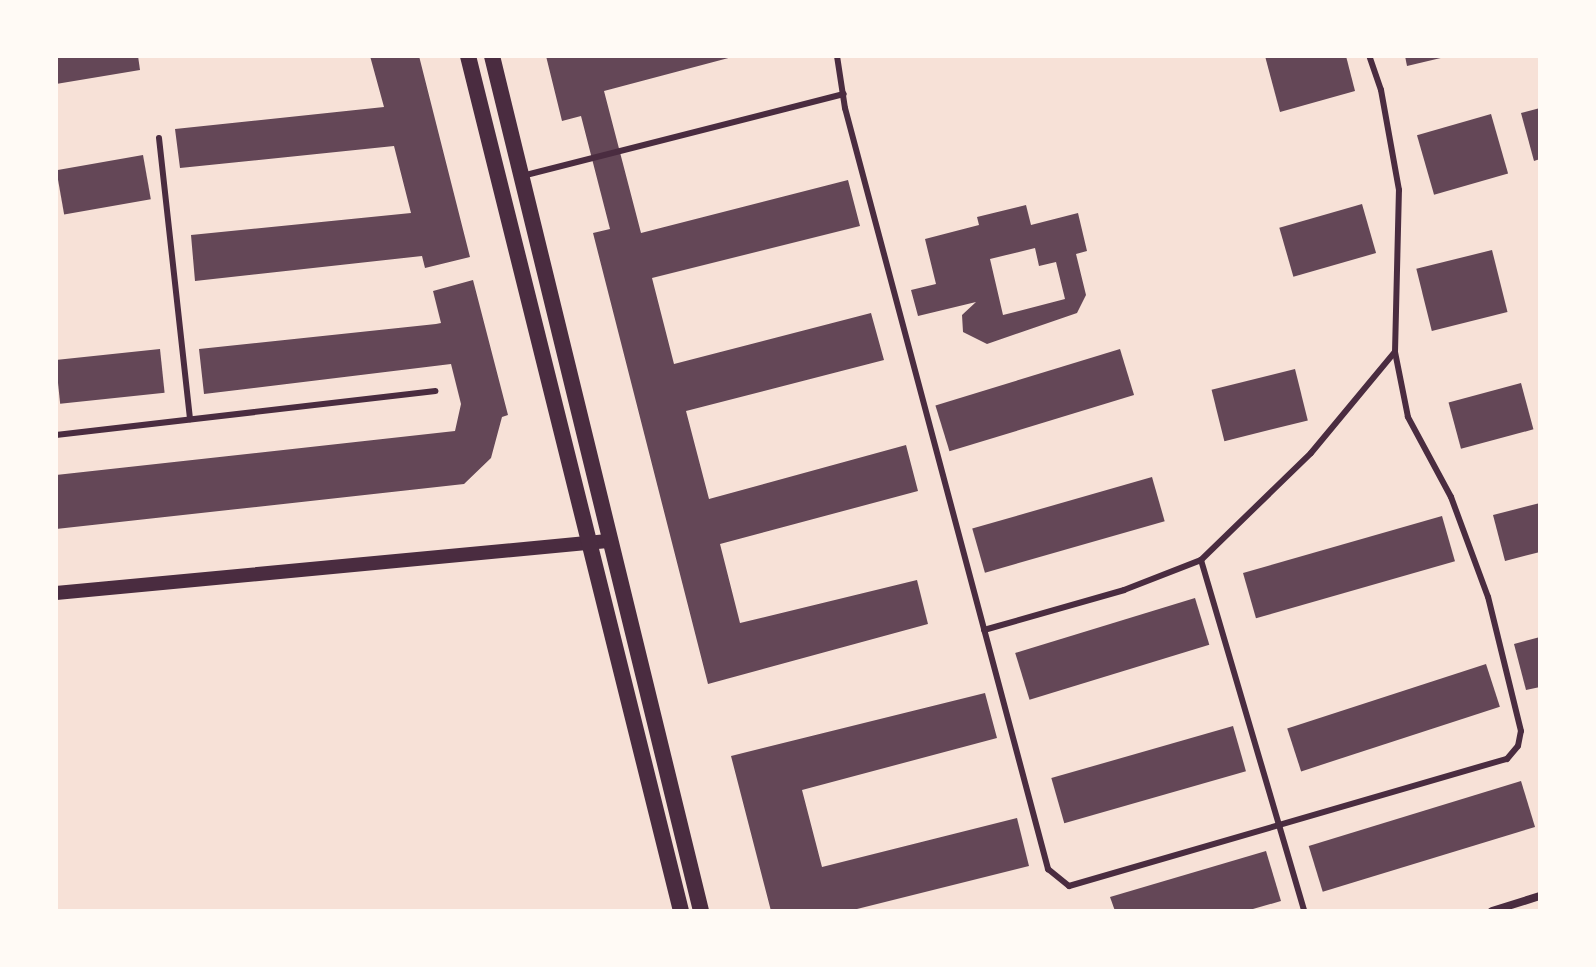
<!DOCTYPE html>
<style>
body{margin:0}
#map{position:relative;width:1596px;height:967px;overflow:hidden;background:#f7e1d7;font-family:"Fira Sans Condensed",sans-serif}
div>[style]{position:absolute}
.building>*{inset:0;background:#644757;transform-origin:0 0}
.service>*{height:6px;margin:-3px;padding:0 3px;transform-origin:3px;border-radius:3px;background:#4a2c40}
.minor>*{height:8px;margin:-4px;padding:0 4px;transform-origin:4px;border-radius:4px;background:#4a2c40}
.tertiary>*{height:14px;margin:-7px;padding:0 7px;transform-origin:7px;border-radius:7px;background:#4a2c40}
.secondary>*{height:16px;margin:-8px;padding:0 8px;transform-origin:8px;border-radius:8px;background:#4a2c40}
span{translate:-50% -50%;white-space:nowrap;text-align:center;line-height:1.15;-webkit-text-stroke:8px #fffaf5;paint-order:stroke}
.frame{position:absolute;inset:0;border:58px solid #fffaf5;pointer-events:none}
</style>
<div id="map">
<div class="building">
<i style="clip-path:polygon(56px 56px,138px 56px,140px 70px,56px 84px)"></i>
<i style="clip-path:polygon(370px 56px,419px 56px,470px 257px,425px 268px,422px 256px,195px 281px,191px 235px,411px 213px,394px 146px,180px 168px,175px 129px,384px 107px)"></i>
<i style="clip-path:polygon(546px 56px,736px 56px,604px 91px,641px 233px,848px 180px,860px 226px,652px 278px,674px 364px,871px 313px,884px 360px,686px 411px,709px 499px,906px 445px,918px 491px,720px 544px,740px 623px,917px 580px,928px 624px,708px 684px,593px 233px,610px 229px,581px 116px,562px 121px)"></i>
<i style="clip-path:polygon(1265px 56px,1346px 56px,1355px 91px,1280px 112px)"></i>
<i style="clip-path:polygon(1405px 56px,1445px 56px,1445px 57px,1407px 66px)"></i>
<i style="clip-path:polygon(1540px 108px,1540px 159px,1534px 161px,1521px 113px)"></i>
<i style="left:1491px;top:114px;width:62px;height:77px;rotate:74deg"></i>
<i style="left:143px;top:155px;width:45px;height:88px;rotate:80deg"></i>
<i style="left:1362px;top:204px;width:51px;height:86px;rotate:74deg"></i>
<i style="clip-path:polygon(evenodd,1026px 205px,1031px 225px,1078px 213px,1087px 251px,1076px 254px,1086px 295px,1077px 313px,987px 344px,963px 332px,962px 315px,976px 302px,918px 316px,911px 290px,936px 284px,925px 239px,979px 225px,977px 217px,1026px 205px,1035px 248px,1039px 266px,1056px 262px,1065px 299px,1003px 315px,990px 259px,1035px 248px)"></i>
<i style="left:1492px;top:250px;width:64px;height:78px;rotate:76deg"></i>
<i style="clip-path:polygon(473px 280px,508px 415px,502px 417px,491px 458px,464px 484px,56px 529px,56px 475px,455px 431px,461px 404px,451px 364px,204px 394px,199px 349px,436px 324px,441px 323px,433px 291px)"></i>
<i style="left:160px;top:349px;width:44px;height:105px;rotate:84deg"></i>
<i style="left:1120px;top:349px;width:48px;height:193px;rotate:73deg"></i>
<i style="left:1295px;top:369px;width:53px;height:86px;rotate:76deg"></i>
<i style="left:1521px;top:383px;width:48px;height:75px;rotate:75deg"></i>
<i style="left:1152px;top:477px;width:46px;height:187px;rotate:74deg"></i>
<i style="clip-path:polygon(1540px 503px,1540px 552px,1505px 561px,1493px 515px)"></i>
<i style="left:1442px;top:516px;width:47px;height:207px;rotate:74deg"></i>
<i style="left:1195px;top:598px;width:49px;height:188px;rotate:73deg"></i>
<i style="clip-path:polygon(1540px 637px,1540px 687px,1526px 690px,1514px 644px)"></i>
<i style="left:1486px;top:664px;width:45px;height:209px;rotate:72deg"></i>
<i style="clip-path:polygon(985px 693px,997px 738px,802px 790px,822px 867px,1017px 818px,1029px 866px,849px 911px,771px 911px,731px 756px)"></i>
<i style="left:1233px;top:726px;width:47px;height:189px;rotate:74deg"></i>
<i style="left:1521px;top:781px;width:48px;height:222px;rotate:73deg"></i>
<i style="clip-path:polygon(1266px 851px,1281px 901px,1246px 911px,1115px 911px,1110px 897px)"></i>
</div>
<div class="service">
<i style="left:837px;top:56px;width:53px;rotate:81.3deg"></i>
<i style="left:845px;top:108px;width:788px;rotate:75.06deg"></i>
<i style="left:1048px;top:869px;width:27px;rotate:39deg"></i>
<i style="left:1069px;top:886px;width:456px;rotate:-16.2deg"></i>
<i style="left:1507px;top:759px;width:17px;rotate:-50deg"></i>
<i style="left:1518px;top:746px;width:15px;rotate:-79deg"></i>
<i style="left:1521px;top:731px;width:138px;rotate:-103.8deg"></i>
<i style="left:1488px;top:597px;width:107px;rotate:-110.3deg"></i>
<i style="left:1451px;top:497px;width:91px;rotate:-118.3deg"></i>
<i style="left:1408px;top:417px;width:66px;rotate:-101.3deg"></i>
<i style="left:1395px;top:352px;width:162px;rotate:-88.6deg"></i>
<i style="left:1399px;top:190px;width:102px;rotate:-100.2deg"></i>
<i style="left:1381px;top:90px;width:36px;rotate:-109deg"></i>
<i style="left:159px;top:138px;width:283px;rotate:83.7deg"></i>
<i style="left:522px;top:176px;width:332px;rotate:-14.3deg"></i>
<i style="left:56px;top:435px;width:382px;rotate:-6.6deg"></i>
<i style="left:1201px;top:560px;width:366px;rotate:73.6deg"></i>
<i style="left:984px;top:630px;width:146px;rotate:-15.9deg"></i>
<i style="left:1124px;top:590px;width:83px;rotate:-21.3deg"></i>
<i style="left:1201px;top:560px;width:153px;rotate:-44.2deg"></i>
<i style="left:1311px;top:453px;width:131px;rotate:-50.3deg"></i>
</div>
<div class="minor">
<i style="left:1492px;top:911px;width:50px;rotate:-17.4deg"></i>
</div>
<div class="tertiary">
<i style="left:56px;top:593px;width:554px;rotate:-5.38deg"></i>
</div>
<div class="secondary">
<i style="left:468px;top:56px;width:881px;rotate:76.01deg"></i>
<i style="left:492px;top:56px;width:880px;rotate:76.26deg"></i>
</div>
<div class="frame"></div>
</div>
